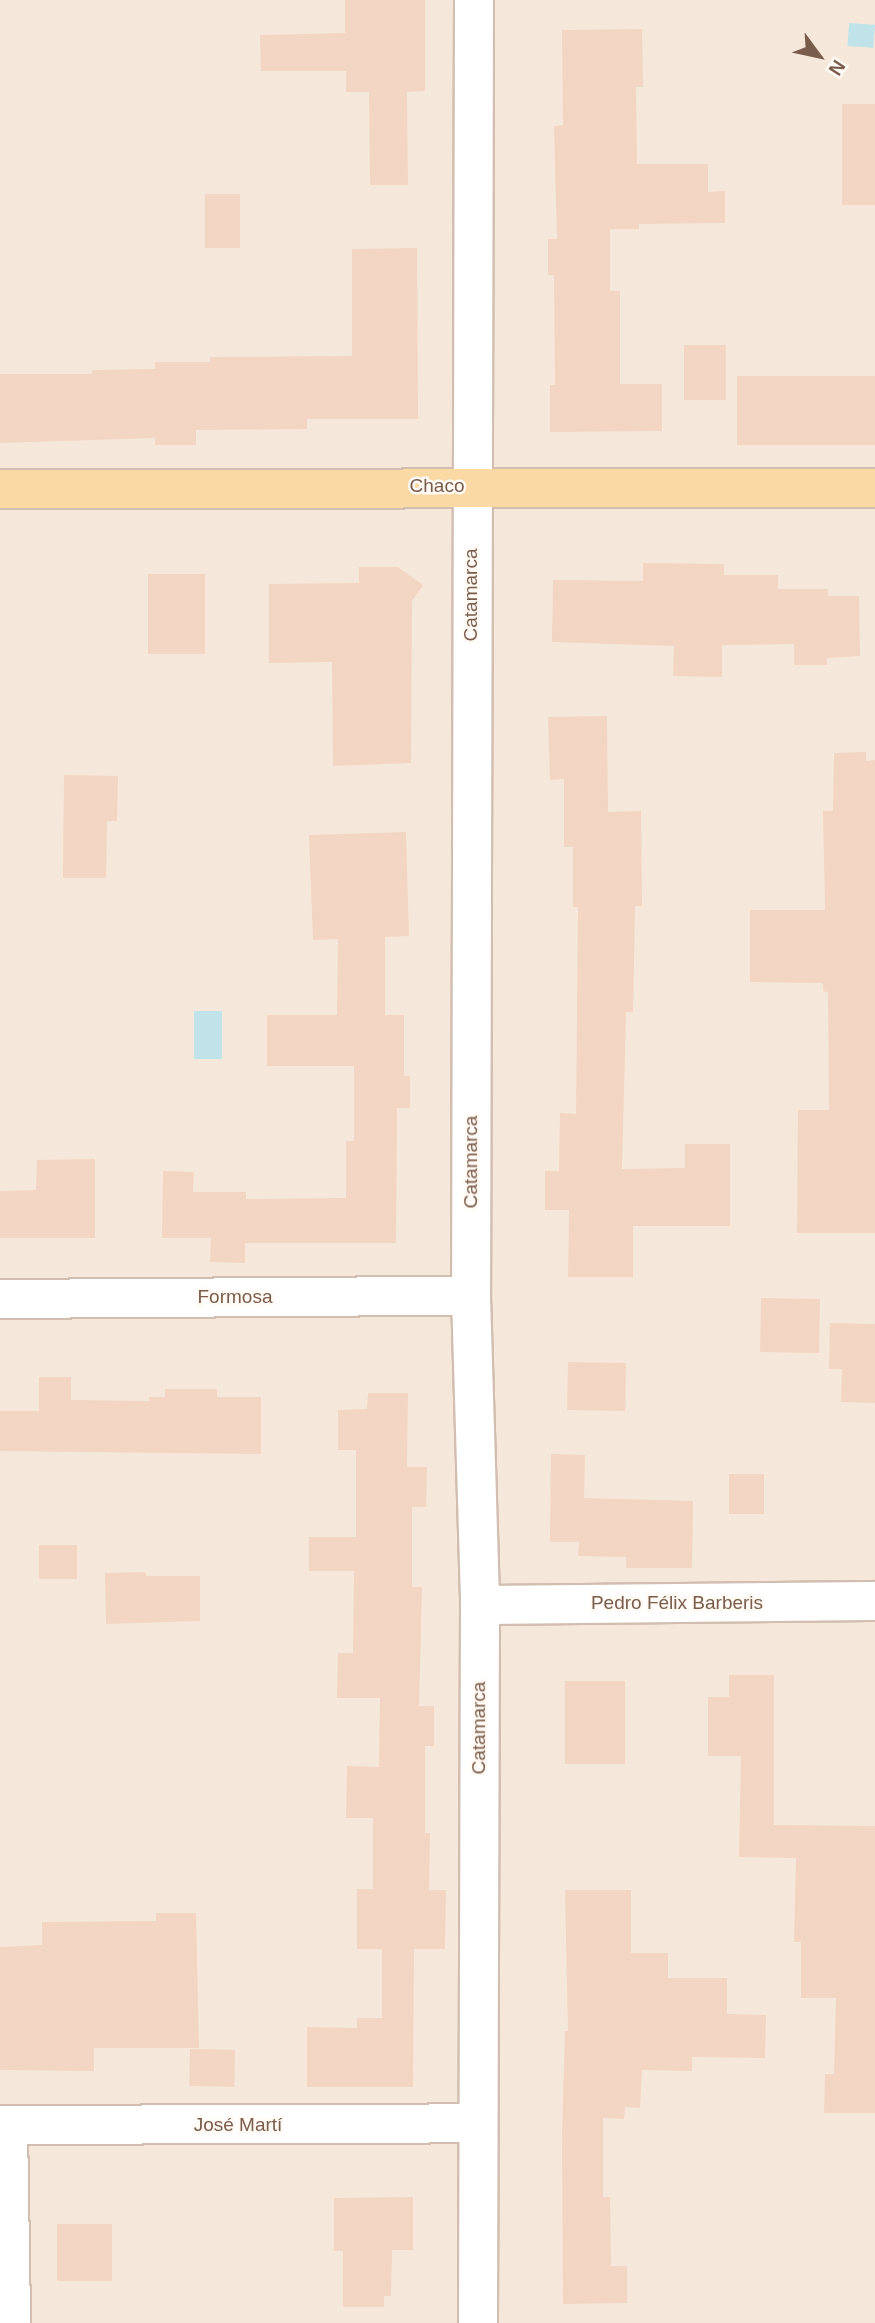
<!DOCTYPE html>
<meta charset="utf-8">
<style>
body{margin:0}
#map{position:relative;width:875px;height:2323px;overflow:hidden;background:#fdf6ec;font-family:Arial,sans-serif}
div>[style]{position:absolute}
.residential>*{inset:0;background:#f5e8da;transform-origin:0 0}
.water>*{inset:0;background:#bfe3e8;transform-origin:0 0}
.building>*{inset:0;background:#f3d5c3;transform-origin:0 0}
.roads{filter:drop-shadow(2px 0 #d1beb0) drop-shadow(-2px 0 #d1beb0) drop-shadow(0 2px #d1beb0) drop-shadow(0 -2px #d1beb0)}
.minor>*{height:38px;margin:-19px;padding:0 19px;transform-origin:19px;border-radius:19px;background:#fff}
.major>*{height:38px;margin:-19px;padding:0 19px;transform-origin:19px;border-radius:19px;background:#fbd9a5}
span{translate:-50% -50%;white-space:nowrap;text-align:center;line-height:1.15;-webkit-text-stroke:5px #fffaf3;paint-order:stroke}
.street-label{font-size:19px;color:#7a5c4d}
.north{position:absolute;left:784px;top:21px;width:70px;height:70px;-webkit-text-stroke:5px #fffaf3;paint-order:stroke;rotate:123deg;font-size:19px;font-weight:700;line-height:28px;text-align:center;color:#7a5c4d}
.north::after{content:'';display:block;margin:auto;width:24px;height:32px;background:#7a5c4d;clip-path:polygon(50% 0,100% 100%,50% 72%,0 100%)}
</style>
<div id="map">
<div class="residential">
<i style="left:0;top:0;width:875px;height:2323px"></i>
</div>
<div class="water">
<i style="left:849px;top:23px;width:26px;height:23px;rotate:4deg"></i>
<i style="left:194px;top:1011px;width:28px;height:48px"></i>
</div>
<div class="building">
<i style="clip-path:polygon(345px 0,425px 0,425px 91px,407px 92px,408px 185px,370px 185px,369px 92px,346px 92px,346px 71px,261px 71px,260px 35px,345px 33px)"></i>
<i style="clip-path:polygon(642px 29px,643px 87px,636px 87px,637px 164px,708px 164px,708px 192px,725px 191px,725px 223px,639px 224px,639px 229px,610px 229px,610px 291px,620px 291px,620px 384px,662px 384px,662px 431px,550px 432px,550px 385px,555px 385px,554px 275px,548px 275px,548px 239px,557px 239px,554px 126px,563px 125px,562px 30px)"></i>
<i style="left:842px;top:104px;width:33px;height:101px"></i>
<i style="left:240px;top:194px;width:54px;height:35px;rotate:90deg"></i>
<i style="clip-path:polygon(417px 248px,418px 419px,307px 419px,307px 429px,196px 430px,196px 445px,155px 445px,155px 438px,0 443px,0 374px,92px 374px,92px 370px,155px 369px,155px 362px,210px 362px,210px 357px,352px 356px,352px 249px)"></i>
<i style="left:684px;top:345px;width:42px;height:55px"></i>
<i style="left:737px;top:376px;width:138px;height:69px"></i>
<i style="clip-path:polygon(643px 563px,724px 564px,724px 575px,778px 575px,778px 589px,828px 589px,828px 596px,859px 596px,860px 656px,827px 658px,827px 665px,794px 665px,794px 644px,722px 645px,722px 677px,673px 676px,674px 646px,552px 642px,553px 580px,643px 581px)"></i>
<i style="clip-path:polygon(359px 567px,398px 567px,423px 585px,412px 601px,411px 763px,333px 766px,332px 662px,269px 663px,269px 584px,359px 583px)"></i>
<i style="left:148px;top:574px;width:57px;height:80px"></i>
<i style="clip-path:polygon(607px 716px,608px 812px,641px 811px,642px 906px,635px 906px,633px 1012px,626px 1012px,622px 1169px,685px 1168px,685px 1144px,730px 1144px,730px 1226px,633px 1226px,633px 1277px,568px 1277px,569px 1210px,545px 1210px,545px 1171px,559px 1171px,560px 1113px,576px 1114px,578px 907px,573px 907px,573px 847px,564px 847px,564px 779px,550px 780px,548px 717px)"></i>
<i style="clip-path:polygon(866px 752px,866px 761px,875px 760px,875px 1233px,797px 1233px,798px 1110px,829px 1110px,828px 992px,823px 991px,823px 983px,750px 982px,750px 910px,825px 910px,823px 811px,833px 811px,834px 753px)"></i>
<i style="clip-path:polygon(64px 775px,118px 776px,117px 821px,107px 821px,106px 878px,63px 878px)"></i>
<i style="clip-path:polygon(406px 832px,409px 936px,385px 937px,385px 1015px,404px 1015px,404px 1076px,410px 1076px,410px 1108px,397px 1108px,396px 1243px,245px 1243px,245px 1263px,210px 1262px,211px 1238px,162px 1238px,163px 1171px,194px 1172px,193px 1192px,246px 1192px,246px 1199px,346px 1198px,346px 1141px,354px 1141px,354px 1066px,267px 1066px,267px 1015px,337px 1015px,338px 939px,313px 940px,309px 835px)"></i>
<i style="clip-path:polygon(95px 1159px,95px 1238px,0 1238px,0 1191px,36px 1190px,37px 1160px)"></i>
<i style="left:761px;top:1298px;width:59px;height:54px;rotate:1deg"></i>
<i style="clip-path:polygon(830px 1323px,875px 1324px,875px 1403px,841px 1402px,842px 1369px,829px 1369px)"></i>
<i style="left:568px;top:1362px;width:58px;height:48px;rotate:1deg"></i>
<i style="clip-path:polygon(39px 1377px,71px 1377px,71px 1400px,149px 1401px,149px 1397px,165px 1397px,165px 1389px,217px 1389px,217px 1397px,261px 1397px,261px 1454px,0 1451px,0 1411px,39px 1411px)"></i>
<i style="clip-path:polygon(368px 1393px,408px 1393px,407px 1467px,427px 1467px,426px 1507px,412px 1507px,412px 1587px,422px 1587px,419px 1706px,434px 1706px,434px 1746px,425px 1746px,425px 1833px,430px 1833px,429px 1890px,446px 1890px,445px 1949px,414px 1949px,413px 2087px,307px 2087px,307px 2027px,357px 2028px,357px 2018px,382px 2018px,382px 1949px,357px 1949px,357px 1889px,373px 1889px,373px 1818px,346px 1818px,347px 1766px,379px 1767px,380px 1698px,337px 1698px,338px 1653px,353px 1653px,354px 1571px,309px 1571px,309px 1537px,356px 1537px,356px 1450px,338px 1450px,338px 1410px,367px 1409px)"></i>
<i style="clip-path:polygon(551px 1454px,585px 1455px,584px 1498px,693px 1501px,692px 1568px,626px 1568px,626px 1557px,578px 1556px,579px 1542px,550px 1542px)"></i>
<i style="left:764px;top:1474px;width:40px;height:35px;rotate:90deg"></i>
<i style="left:39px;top:1545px;width:38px;height:34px"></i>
<i style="clip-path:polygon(145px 1572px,146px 1576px,200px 1576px,200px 1621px,106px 1624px,105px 1573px)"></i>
<i style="clip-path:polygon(729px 1675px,774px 1675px,774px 1825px,875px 1826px,875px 2113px,824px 2113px,825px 2074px,834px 2074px,836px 1998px,801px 1998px,801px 1942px,794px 1942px,796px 1858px,739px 1857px,741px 1756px,708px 1756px,708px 1697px,729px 1697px)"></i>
<i style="left:565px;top:1681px;width:60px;height:83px"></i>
<i style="clip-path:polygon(565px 1890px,631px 1890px,631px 1953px,668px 1953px,668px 1978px,727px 1978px,727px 2014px,766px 2015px,765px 2058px,692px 2057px,692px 2071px,642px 2070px,640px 2108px,625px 2107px,624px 2119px,603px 2118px,603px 2197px,610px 2197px,611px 2266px,627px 2266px,627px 2303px,563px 2304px,562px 2137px,565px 2031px,568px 2031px)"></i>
<i style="clip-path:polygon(156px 1913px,196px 1913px,199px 2048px,94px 2048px,94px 2071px,0 2070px,0 1947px,42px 1945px,42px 1922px,156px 1921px)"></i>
<i style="left:190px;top:2049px;width:45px;height:37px;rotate:1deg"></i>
<i style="clip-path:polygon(413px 2197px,413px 2250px,392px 2250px,391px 2296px,384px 2296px,384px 2307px,343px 2307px,343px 2251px,334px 2251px,334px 2198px)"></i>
<i style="left:57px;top:2224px;width:55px;height:57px"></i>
</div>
<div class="roads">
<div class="minor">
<i style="left:474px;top:0;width:1296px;rotate:90.13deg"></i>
<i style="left:471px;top:1296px;width:309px;rotate:88.3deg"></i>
<i style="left:480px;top:1605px;width:718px;rotate:90.16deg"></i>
<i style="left:0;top:1299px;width:471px;rotate:-0.4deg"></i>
<i style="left:480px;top:1605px;width:395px;rotate:-0.6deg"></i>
<i style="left:0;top:2125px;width:477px;rotate:-0.2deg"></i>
<i style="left:8px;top:2125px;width:198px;rotate:89.1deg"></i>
</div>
<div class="major">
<i style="left:0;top:489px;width:875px;rotate:-0.07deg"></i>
</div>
</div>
<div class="street-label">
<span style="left:437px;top:486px">Chaco</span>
<span style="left:471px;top:595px;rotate:-90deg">Catamarca</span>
<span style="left:471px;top:1162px;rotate:-90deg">Catamarca</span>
<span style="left:235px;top:1297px">Formosa</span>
<span style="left:677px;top:1603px">Pedro Félix Barberis</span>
<span style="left:479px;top:1728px;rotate:-90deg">Catamarca</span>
<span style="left:238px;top:2125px">José Martí</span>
</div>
<div class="north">N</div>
</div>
